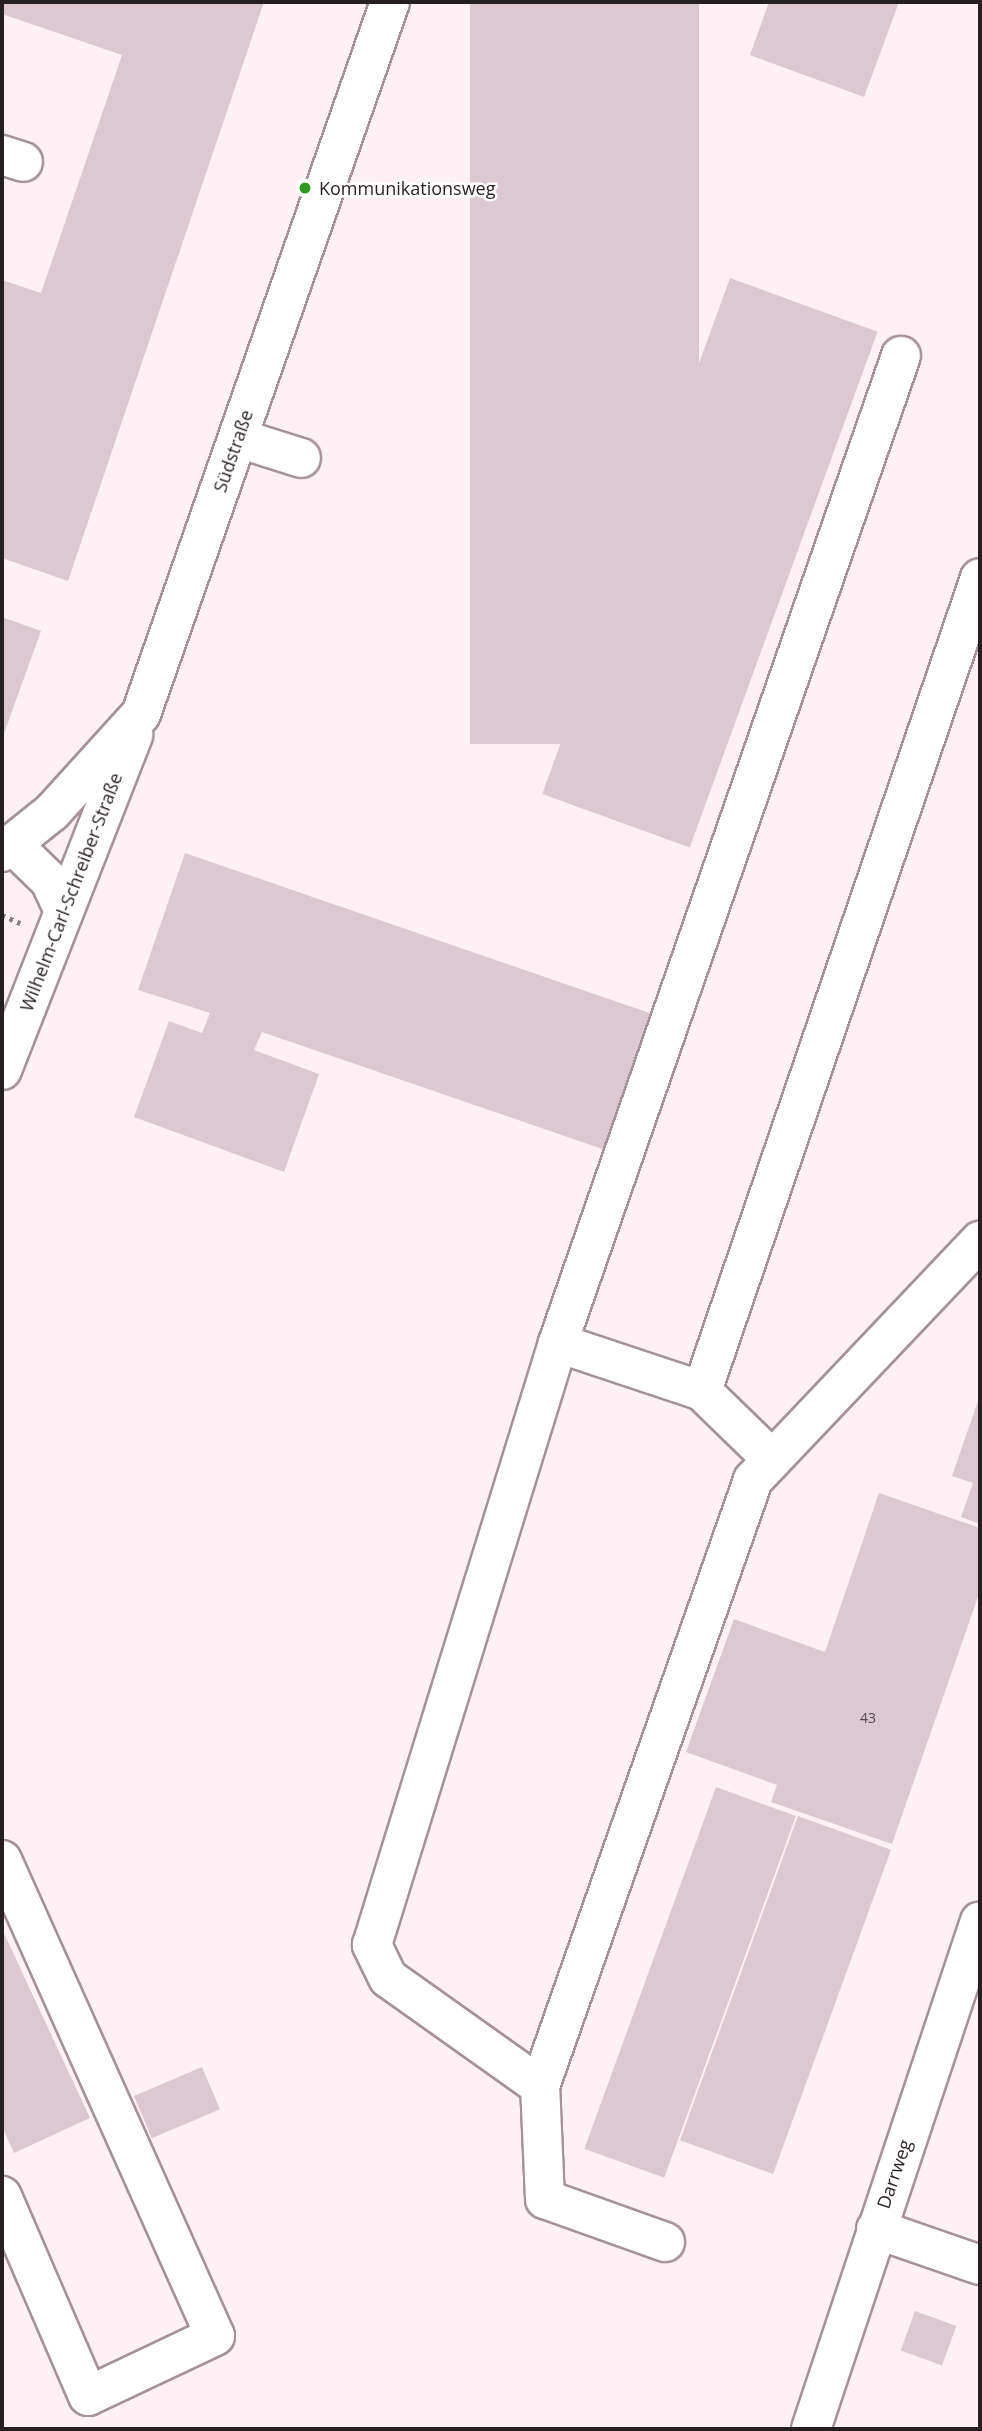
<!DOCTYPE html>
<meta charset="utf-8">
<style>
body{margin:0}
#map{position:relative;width:982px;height:2431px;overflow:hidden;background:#fef1f6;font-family:"Open Sans",sans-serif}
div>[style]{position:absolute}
.building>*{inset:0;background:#ddc7d0;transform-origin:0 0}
.path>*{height:4.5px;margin-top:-2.25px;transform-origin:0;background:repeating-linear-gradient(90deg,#887e82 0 3.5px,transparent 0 8.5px)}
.roads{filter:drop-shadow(2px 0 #a6919a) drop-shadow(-2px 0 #a6919a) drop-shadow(0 2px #a6919a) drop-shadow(0 -2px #a6919a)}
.minor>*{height:38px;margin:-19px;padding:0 19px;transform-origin:19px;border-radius:19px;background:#fff}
.dots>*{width:19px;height:19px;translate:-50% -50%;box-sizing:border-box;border:4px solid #fff;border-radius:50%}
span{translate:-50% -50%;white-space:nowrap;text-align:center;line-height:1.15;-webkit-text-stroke:5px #fff;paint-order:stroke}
.number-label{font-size:14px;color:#54484d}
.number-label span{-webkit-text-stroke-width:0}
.poi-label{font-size:18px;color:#261e21}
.left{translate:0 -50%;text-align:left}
.street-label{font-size:18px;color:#261e21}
.frame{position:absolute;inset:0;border:4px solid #261e21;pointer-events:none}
</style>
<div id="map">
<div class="building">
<i style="clip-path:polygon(2px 2px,264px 2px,68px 581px,2px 558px,2px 280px,41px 293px,122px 55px,2px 14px)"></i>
<i style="left:470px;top:2px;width:229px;height:742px"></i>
<i style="clip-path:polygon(769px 2px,899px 2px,864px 97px,750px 55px)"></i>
<i style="left:730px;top:278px;width:157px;height:549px;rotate:20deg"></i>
<i style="clip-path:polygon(2px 617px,41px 631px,2px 739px)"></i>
<i style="clip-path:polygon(185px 853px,661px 1017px,614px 1153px,262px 1032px,254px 1050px,319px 1074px,284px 1172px,134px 1117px,169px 1021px,202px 1033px,210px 1013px,138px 990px)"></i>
<i style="clip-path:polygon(980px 1395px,980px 1524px,961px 1517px,973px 1483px,952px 1476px)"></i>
<i style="clip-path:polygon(879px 1493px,980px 1528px,980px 1591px,892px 1844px,771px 1802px,777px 1785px,686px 1752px,734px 1619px,825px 1652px)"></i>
<i style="left:716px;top:1787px;width:85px;height:385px;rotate:20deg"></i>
<i style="left:798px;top:1816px;width:99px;height:345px;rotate:20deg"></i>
<i style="clip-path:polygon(2px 1929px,90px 2118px,14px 2153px,2px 2126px)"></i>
<i style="left:202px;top:2067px;width:46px;height:74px;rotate:67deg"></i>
<i style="left:915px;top:2311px;width:44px;height:42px;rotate:20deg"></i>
</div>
<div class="path">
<i style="left:2px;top:915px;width:20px;rotate:24deg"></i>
</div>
<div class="roads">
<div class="minor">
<i style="left:2px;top:155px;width:22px;rotate:18deg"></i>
<i style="left:238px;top:438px;width:66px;rotate:17.6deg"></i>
<i style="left:13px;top:845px;width:52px;rotate:44.2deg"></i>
<i style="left:50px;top:881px;width:33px;rotate:65deg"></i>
<i style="left:2px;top:852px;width:64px;rotate:-38.7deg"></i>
<i style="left:52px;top:812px;width:132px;rotate:-47.8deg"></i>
<i style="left:141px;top:714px;width:754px;rotate:-70.72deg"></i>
<i style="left:2px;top:1070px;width:360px;rotate:-68.6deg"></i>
<i style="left:558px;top:1343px;width:152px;rotate:18.4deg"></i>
<i style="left:702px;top:1391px;width:98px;rotate:44.2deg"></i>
<i style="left:702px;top:1391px;width:859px;rotate:-71.12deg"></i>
<i style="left:2px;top:1860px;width:521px;rotate:65.89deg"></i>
<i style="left:215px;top:2336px;width:140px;rotate:154.7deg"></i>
<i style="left:88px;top:2396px;width:218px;rotate:-113.3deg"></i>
<i style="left:540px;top:2086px;width:642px;rotate:-70.63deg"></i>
<i style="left:753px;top:1480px;width:330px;rotate:-46.5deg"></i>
<i style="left:876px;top:2229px;width:110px;rotate:19.1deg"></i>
<i style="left:665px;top:2242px;width:127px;rotate:-160.3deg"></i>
<i style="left:545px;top:2199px;width:113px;rotate:-92.5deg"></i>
<i style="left:540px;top:2086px;width:186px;rotate:-144.6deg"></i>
<i style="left:388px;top:1978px;width:37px;rotate:-116deg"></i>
<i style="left:372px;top:1945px;width:630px;rotate:-72.83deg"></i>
<i style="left:558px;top:1343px;width:1045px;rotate:-70.84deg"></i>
<i style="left:811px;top:2429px;width:535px;rotate:-71.6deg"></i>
</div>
</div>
<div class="dots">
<i style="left:305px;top:188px;background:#309821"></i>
</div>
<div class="number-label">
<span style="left:868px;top:1718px">43</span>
</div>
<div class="poi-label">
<span class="left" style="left:319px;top:188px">Kommunikationsweg</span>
</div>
<div class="street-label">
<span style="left:233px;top:451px;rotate:-71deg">Südstraße</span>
<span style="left:71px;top:892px;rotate:-69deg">Wilhelm-Carl-Schreiber-Straße</span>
<span style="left:894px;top:2174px;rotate:-71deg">Darrweg</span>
</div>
<div class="frame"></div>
</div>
